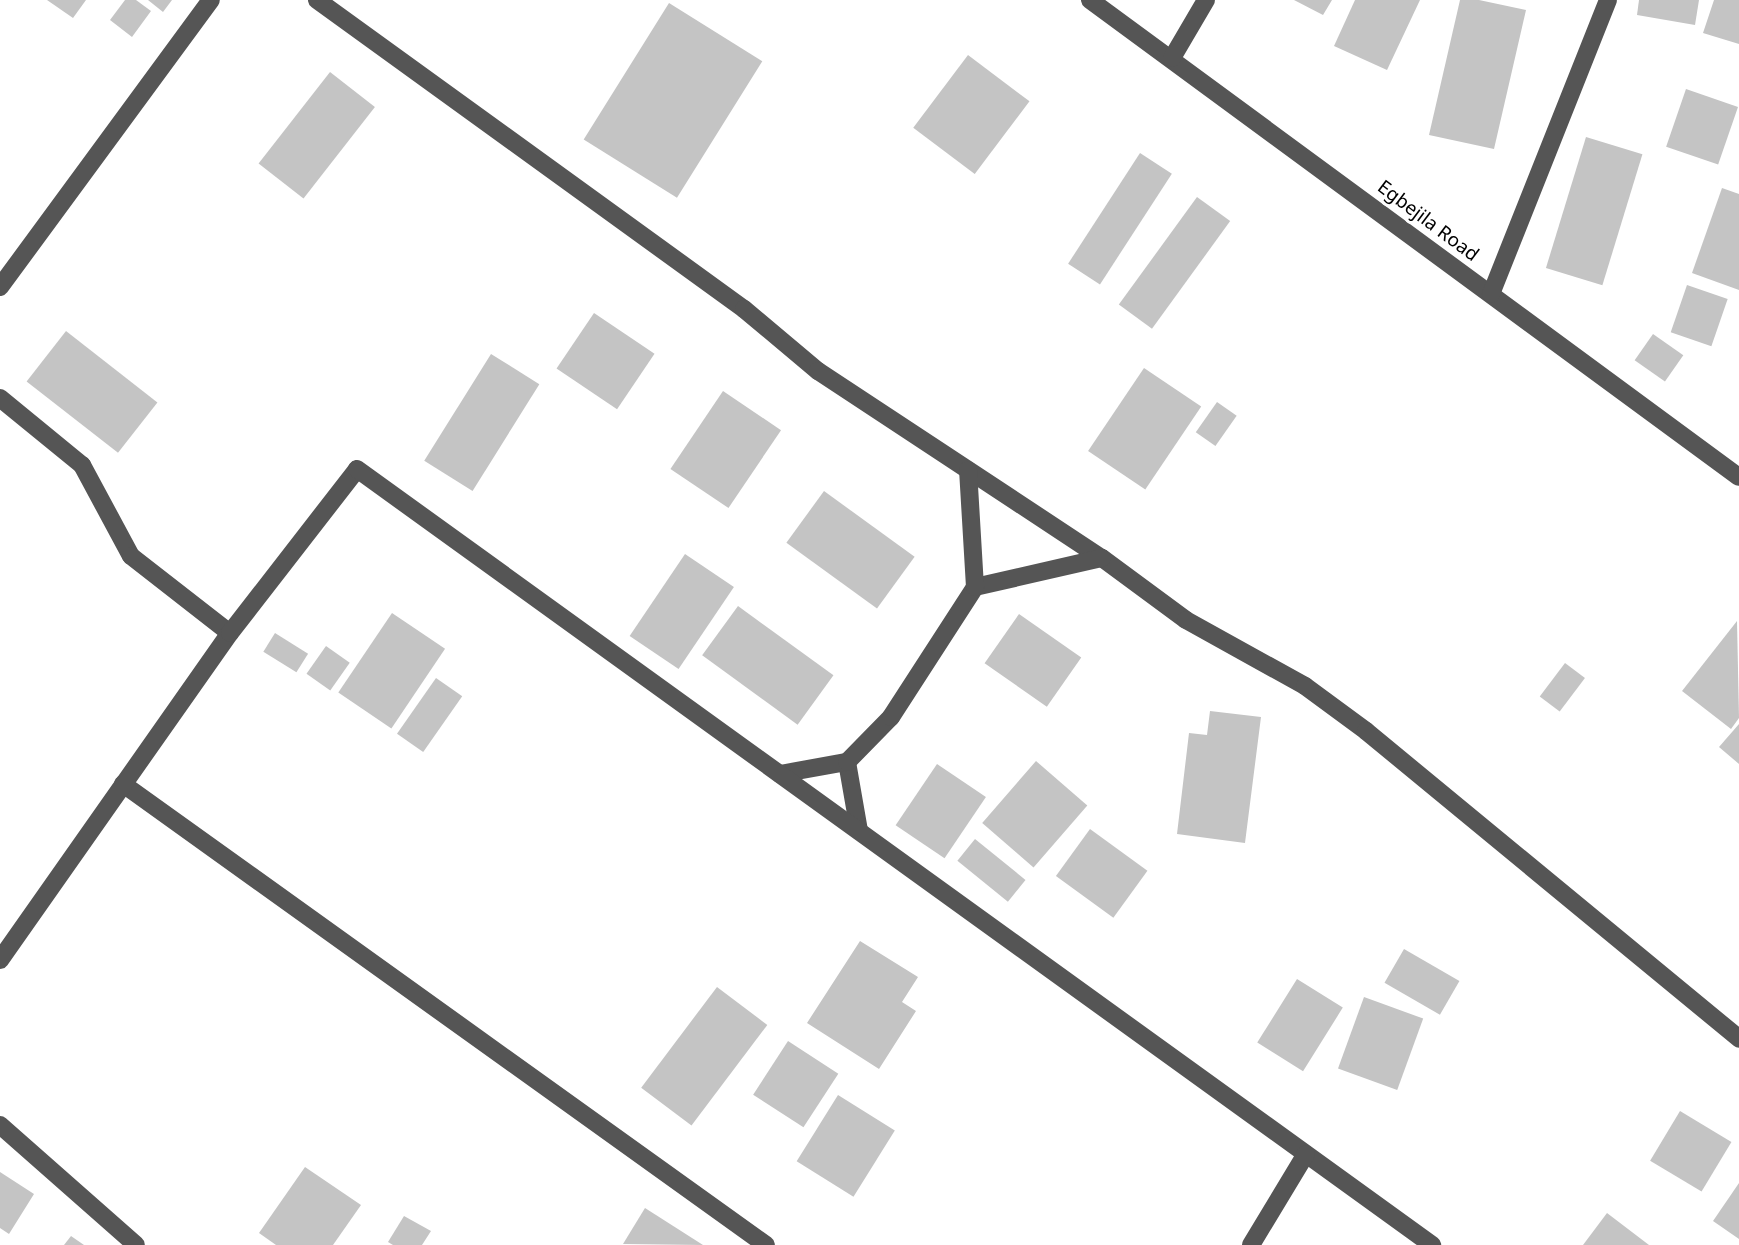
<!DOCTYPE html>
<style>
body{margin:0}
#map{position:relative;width:1739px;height:1245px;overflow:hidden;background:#fff;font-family:"Noto Sans",sans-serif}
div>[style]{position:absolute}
.building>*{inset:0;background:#c4c4c4;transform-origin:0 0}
.minor>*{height:18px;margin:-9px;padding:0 9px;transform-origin:9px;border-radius:9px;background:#555}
span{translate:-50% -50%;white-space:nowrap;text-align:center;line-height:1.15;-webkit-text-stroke:6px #fff;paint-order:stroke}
.street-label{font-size:19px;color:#000}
</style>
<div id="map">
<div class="building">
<i style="clip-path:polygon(47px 0,86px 0,73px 18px)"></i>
<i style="clip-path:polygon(125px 0,136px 0,151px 11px,132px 37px,110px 20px)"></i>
<i style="clip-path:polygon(148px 0,172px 0,163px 12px)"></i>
<i style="clip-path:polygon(1294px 0,1332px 0,1323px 15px)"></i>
<i style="clip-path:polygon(1355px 0,1420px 0,1387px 70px,1334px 46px)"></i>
<i style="clip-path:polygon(1460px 0,1479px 0,1526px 10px,1494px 149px,1429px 135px)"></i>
<i style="clip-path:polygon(1639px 0,1699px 0,1695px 25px,1637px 15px)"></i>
<i style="clip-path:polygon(1714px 0,1739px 0,1739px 44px,1703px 33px)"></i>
<i style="left:669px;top:3px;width:110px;height:161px;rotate:32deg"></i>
<i style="left:968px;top:55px;width:77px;height:91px;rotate:37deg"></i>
<i style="left:330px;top:72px;width:57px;height:116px;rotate:38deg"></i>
<i style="left:1686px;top:89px;width:55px;height:61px;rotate:19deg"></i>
<i style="left:1586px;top:137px;width:59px;height:137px;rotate:17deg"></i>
<i style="left:1140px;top:153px;width:38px;height:132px;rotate:33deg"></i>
<i style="clip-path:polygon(1722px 188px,1739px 194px,1739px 290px,1692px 273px)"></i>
<i style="left:1197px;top:197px;width:41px;height:133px;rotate:36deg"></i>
<i style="left:1687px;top:285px;width:43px;height:50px;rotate:19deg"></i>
<i style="left:594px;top:313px;width:73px;height:67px;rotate:34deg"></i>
<i style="left:66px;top:331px;width:116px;height:64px;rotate:38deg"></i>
<i style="left:1653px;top:334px;width:37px;height:32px;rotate:35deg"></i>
<i style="left:491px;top:354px;width:57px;height:126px;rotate:32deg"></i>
<i style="left:1144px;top:368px;width:69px;height:100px;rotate:34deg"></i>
<i style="left:723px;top:391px;width:70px;height:94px;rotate:34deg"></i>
<i style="left:1217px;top:402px;width:24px;height:37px;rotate:35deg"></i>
<i style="left:824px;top:491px;width:112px;height:64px;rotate:36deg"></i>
<i style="left:685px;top:554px;width:59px;height:99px;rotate:34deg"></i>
<i style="left:738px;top:606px;width:118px;height:61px;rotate:36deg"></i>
<i style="left:392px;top:613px;width:64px;height:96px;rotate:34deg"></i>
<i style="left:1019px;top:614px;width:76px;height:60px;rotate:35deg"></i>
<i style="clip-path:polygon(1737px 621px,1739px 718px,1731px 729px,1682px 691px)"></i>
<i style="left:275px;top:633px;width:39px;height:22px;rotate:32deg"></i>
<i style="left:326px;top:646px;width:29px;height:34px;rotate:35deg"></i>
<i style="left:1565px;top:663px;width:25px;height:42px;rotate:37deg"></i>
<i style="left:436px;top:678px;width:32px;height:68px;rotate:35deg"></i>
<i style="clip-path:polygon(1210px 711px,1261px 717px,1245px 843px,1177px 834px,1189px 733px,1207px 735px)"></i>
<i style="clip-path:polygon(1739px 724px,1739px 764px,1719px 747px)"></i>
<i style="left:1036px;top:761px;width:68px;height:82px;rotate:41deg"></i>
<i style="left:937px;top:764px;width:59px;height:74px;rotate:34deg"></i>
<i style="left:1090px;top:829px;width:71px;height:58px;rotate:36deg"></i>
<i style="left:975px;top:839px;width:65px;height:28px;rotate:39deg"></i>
<i style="clip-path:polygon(860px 941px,918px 977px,902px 1002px,916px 1011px,879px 1069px,807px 1023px)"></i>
<i style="left:1404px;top:949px;width:64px;height:39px;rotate:30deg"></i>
<i style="left:1297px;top:979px;width:54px;height:75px;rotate:32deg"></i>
<i style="left:717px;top:987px;width:63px;height:126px;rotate:37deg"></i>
<i style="left:1364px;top:997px;width:63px;height:76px;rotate:20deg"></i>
<i style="left:788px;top:1041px;width:60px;height:64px;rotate:33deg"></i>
<i style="left:838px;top:1095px;width:67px;height:78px;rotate:32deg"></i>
<i style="left:1680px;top:1111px;width:60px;height:58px;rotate:31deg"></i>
<i style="clip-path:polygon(305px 1167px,361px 1205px,333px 1245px,276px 1245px,259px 1233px)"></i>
<i style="clip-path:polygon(0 1172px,34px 1194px,9px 1234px,0 1228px)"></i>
<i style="clip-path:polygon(1739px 1183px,1739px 1239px,1713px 1221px)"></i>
<i style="clip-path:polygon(645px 1208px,703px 1245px,623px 1244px)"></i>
<i style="clip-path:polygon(1607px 1213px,1649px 1245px,1583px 1245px)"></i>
<i style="clip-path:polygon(404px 1216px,431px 1231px,422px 1245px,393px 1245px,388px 1242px)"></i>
<i style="clip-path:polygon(71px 1236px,84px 1245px,64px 1245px)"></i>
</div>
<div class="minor">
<i style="left:317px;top:0;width:527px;rotate:35.89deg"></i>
<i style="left:744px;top:309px;width:97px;rotate:40deg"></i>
<i style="left:818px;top:371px;width:340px;rotate:33.4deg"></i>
<i style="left:1102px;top:558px;width:104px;rotate:36.4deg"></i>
<i style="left:1186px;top:620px;width:136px;rotate:29deg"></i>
<i style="left:1305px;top:686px;width:76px;rotate:36.4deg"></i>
<i style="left:1366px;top:731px;width:484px;rotate:39.5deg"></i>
<i style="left:1090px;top:0;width:805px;rotate:36.32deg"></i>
<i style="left:1172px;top:58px;width:67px;rotate:-59.6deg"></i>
<i style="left:0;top:287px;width:356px;rotate:-53.7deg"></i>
<i style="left:1491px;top:294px;width:316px;rotate:-68.3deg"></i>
<i style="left:0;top:398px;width:106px;rotate:39.3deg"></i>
<i style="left:82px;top:465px;width:103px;rotate:61.7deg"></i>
<i style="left:131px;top:556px;width:125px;rotate:37.9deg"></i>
<i style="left:975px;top:587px;width:130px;rotate:-12.9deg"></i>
<i style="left:847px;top:762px;width:70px;rotate:80.1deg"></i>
<i style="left:780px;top:774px;width:68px;rotate:-10.2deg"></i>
<i style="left:847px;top:762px;width:63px;rotate:-45.6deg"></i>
<i style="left:891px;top:717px;width:155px;rotate:-57.1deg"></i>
<i style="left:975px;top:587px;width:117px;rotate:-93.4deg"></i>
<i style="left:123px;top:784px;width:791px;rotate:35.64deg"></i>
<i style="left:0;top:960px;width:400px;rotate:-54.9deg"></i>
<i style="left:230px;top:633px;width:207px;rotate:-52.2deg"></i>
<i style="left:357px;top:469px;width:1326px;rotate:35.82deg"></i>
<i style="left:0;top:1125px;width:181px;rotate:41.4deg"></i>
<i style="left:1251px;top:1245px;width:106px;rotate:-58.9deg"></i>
</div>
<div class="street-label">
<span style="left:1428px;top:221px;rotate:37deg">Egbejila Road</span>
</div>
</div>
